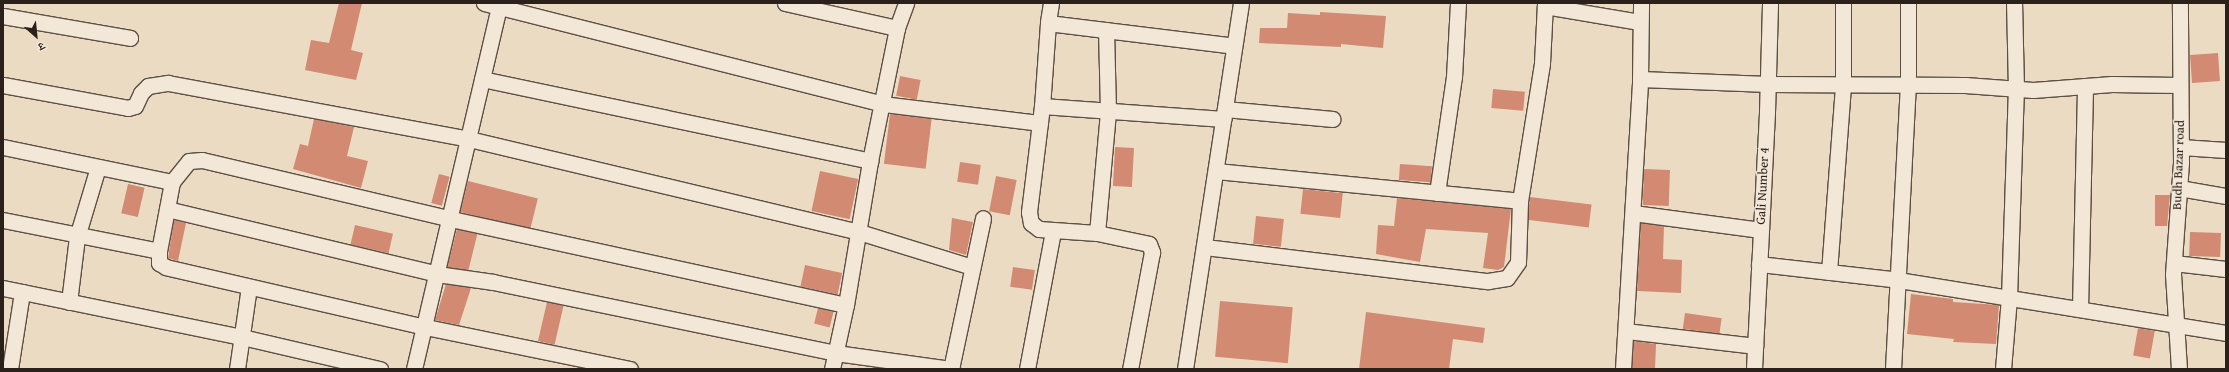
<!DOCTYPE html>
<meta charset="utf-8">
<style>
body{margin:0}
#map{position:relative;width:2229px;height:372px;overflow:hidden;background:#ecdbc3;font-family:"Gentium Book Plus","Noto Serif Devanagari",serif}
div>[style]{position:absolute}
.building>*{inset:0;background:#d28a72;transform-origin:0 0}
.roads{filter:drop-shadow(1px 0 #5c4f44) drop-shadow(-1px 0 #5c4f44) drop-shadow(0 1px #5c4f44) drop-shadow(0 -1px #5c4f44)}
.minor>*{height:15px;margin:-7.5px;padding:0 7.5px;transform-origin:7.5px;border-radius:7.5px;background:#f3e8d8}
span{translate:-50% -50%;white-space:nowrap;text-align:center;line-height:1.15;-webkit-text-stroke:3px #f3e8d8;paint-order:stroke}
.street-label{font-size:13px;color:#2c201a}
.frame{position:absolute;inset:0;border:4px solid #2c201a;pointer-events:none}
.north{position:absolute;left:16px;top:16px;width:40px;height:40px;-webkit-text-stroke:3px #f3e8d8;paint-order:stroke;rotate:153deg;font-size:11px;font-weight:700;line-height:16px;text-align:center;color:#2c201a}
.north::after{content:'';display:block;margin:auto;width:14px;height:18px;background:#2c201a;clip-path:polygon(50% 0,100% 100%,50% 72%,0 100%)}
</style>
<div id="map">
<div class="building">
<i style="clip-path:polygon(339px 3px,362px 3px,351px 50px,363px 53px,356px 80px,305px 70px,311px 40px,329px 43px)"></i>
<i style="clip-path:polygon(1320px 12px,1386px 16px,1383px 48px,1341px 44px,1341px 47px,1259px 43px,1260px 28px,1287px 28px,1288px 13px,1320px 15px)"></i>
<i style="left:2218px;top:53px;width:28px;height:28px;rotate:86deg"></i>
<i style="left:900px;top:76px;width:21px;height:20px;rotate:11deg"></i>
<i style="left:1493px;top:89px;width:32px;height:19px;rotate:5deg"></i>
<i style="left:890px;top:114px;width:42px;height:50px;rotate:7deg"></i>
<i style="clip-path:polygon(314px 119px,354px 127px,347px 156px,368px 161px,361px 188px,293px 169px,300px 144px,308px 146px)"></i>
<i style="left:1115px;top:147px;width:19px;height:39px;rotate:3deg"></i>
<i style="left:960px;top:162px;width:21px;height:20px;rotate:8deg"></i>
<i style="left:1400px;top:164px;width:32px;height:16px;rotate:4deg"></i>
<i style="left:1644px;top:169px;width:26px;height:36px;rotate:2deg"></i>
<i style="left:820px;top:171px;width:39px;height:41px;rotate:12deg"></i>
<i style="left:439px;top:174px;width:11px;height:30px;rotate:15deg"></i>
<i style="left:996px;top:176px;width:21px;height:36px;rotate:11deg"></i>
<i style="left:468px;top:181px;width:72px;height:32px;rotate:14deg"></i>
<i style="left:128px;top:184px;width:17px;height:30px;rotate:13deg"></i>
<i style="left:1303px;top:189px;width:40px;height:25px;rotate:6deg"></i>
<i style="clip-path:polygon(2155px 195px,2170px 195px,2167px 226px,2155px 226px)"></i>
<i style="left:1530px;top:197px;width:62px;height:23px;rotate:7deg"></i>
<i style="clip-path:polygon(1397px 198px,1511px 209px,1504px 267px,1498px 270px,1483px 268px,1488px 233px,1426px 229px,1420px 262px,1376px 254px,1378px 225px,1394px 226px)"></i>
<i style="left:1256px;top:216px;width:28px;height:28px;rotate:6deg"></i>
<i style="clip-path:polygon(952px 218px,973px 222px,966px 255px,949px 250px)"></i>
<i style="clip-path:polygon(174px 220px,186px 223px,178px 261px,168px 258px)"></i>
<i style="clip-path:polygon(1641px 223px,1664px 226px,1663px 259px,1682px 260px,1681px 293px,1637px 291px)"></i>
<i style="left:355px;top:225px;width:39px;height:20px;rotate:13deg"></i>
<i style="left:457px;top:229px;width:21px;height:39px;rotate:14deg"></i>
<i style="left:2190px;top:232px;width:31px;height:24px;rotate:2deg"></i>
<i style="left:805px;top:265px;width:38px;height:22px;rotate:12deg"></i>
<i style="left:1013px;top:267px;width:22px;height:20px;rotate:8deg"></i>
<i style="clip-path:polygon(446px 284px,471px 288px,459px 325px,435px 320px)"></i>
<i style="clip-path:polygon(1911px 294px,1953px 299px,1953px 302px,1999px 305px,1996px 344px,1953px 342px,1954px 339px,1907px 334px)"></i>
<i style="left:1220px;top:301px;width:73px;height:56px;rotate:5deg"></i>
<i style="left:547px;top:302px;width:17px;height:40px;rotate:13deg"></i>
<i style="left:818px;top:308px;width:16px;height:16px;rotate:14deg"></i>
<i style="clip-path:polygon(1366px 312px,1485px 328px,1483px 343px,1453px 339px,1449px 369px,1359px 369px)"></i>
<i style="left:1685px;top:313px;width:37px;height:16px;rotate:8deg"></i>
<i style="left:2138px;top:328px;width:17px;height:28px;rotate:10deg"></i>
<i style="clip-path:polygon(1634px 341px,1656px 344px,1655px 369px,1632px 369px)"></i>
</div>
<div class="roads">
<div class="minor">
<i style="left:484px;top:3px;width:412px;rotate:14.2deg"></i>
<i style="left:883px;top:104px;width:158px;rotate:6.9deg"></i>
<i style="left:785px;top:3px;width:115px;rotate:12.6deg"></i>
<i style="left:1051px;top:3px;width:20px;rotate:99deg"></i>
<i style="left:1048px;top:23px;width:187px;rotate:7deg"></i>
<i style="left:1545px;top:6px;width:96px;rotate:9.6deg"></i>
<i style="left:3px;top:16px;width:129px;rotate:9.8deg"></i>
<i style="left:1048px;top:23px;width:83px;rotate:94.1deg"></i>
<i style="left:1042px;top:106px;width:107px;rotate:97deg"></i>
<i style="left:1029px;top:212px;width:11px;rotate:80deg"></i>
<i style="left:1031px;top:223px;width:10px;rotate:37deg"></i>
<i style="left:1039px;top:229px;width:58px;rotate:3.9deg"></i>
<i style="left:1097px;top:233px;width:53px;rotate:11.9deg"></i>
<i style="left:1149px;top:244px;width:9px;rotate:69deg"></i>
<i style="left:1152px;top:252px;width:119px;rotate:100.6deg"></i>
<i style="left:482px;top:79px;width:397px;rotate:11.9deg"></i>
<i style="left:1640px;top:79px;width:128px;rotate:2.2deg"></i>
<i style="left:1768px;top:84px;width:197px;rotate:0.3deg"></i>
<i style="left:1965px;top:85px;width:68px;rotate:4.2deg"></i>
<i style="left:2033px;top:90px;width:79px;rotate:-4.3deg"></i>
<i style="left:2112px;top:84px;width:68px;rotate:0.8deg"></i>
<i style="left:3px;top:85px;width:127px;rotate:10.4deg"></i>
<i style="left:128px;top:108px;width:7px;rotate:-16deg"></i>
<i style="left:135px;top:106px;width:14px;rotate:-65deg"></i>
<i style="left:141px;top:93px;width:10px;rotate:-45deg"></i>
<i style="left:148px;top:86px;width:20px;rotate:-9deg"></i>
<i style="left:168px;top:83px;width:306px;rotate:10.5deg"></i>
<i style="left:469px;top:139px;width:401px;rotate:13.4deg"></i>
<i style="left:859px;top:232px;width:118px;rotate:17.2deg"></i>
<i style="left:1042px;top:106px;width:182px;rotate:4.1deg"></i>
<i style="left:1225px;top:109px;width:108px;rotate:5.3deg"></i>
<i style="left:3px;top:147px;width:173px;rotate:11.7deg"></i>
<i style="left:2181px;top:147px;width:45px;rotate:3.8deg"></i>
<i style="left:1216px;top:171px;width:305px;rotate:5.6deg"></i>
<i style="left:2179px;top:188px;width:48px;rotate:9.7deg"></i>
<i style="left:1437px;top:193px;width:117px;rotate:-81.7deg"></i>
<i style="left:1454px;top:77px;width:74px;rotate:-86.9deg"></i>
<i style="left:167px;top:209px;width:278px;rotate:13.5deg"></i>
<i style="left:437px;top:274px;width:57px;rotate:8.1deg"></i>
<i style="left:493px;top:282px;width:350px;rotate:11.7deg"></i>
<i style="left:836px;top:353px;width:117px;rotate:7.9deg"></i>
<i style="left:1633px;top:213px;width:129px;rotate:7.6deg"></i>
<i style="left:3px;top:220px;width:159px;rotate:11.2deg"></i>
<i style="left:1097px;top:233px;width:122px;rotate:-84.8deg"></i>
<i style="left:1108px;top:111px;width:81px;rotate:-91.4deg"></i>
<i style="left:1205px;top:247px;width:285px;rotate:6.9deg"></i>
<i style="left:1488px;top:281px;width:19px;rotate:-9deg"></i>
<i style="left:1507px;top:278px;width:19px;rotate:-55deg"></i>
<i style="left:1518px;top:262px;width:61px;rotate:-88.1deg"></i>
<i style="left:1520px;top:201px;width:140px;rotate:-80.9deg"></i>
<i style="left:1542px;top:63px;width:60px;rotate:-87.1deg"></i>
<i style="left:2174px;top:263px;width:52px;rotate:6.6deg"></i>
<i style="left:1759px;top:264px;width:141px;rotate:6.5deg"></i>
<i style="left:1899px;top:280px;width:331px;rotate:9.2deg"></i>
<i style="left:1829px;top:272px;width:188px;rotate:-85.7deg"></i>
<i style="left:1843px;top:85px;width:82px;rotate:-90deg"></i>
<i style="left:3px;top:288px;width:244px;rotate:11.6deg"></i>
<i style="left:242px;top:337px;width:142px;rotate:13.1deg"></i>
<i style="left:69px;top:302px;width:65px;rotate:-83deg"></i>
<i style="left:77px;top:237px;width:73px;rotate:-73.3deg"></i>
<i style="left:2080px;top:309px;width:223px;rotate:-88.7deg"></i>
<i style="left:1626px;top:331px;width:130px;rotate:6.6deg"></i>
<i style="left:10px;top:369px;width:78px;rotate:-81.1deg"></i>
<i style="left:237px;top:369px;width:83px;rotate:-81.7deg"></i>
<i style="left:414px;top:369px;width:376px;rotate:-76.8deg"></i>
<i style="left:630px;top:369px;width:209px;rotate:-168.4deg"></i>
<i style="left:425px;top:327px;width:266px;rotate:-167deg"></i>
<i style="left:166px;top:267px;width:8px;rotate:-150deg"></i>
<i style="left:159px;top:263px;width:12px;rotate:-90deg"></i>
<i style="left:159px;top:251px;width:70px;rotate:-79.3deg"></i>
<i style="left:172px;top:182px;width:27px;rotate:-51deg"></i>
<i style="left:189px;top:161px;width:13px;rotate:-4deg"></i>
<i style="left:202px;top:160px;width:256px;rotate:13.3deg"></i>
<i style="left:451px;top:219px;width:404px;rotate:12.3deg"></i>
<i style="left:832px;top:369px;width:66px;rotate:-77.7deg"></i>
<i style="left:846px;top:305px;width:146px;rotate:-80.5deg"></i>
<i style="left:870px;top:161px;width:136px;rotate:-78.5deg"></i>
<i style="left:897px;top:28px;width:27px;rotate:-70deg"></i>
<i style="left:951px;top:369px;width:154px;rotate:-78deg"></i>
<i style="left:1027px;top:369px;width:140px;rotate:-79.3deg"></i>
<i style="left:1185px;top:369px;width:370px;rotate:-81.3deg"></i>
<i style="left:1623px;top:369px;width:290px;rotate:-86.6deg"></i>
<i style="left:1640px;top:79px;width:76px;rotate:-89.2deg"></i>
<i style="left:1754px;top:369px;width:257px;rotate:-87.1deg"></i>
<i style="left:1767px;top:112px;width:109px;rotate:-88.4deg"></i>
<i style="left:1893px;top:369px;width:284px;rotate:-87deg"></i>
<i style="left:1908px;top:85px;width:82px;rotate:-90deg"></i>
<i style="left:2003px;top:369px;width:71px;rotate:-85.2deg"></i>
<i style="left:2009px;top:298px;width:209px;rotate:-88.1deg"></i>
<i style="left:2016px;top:89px;width:86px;rotate:-91.3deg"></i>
<i style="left:2179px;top:369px;width:95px;rotate:-93.6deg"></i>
<i style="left:2173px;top:274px;width:112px;rotate:-85.9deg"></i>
<i style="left:2181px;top:162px;width:159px;rotate:-90.4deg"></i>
</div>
</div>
<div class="street-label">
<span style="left:2179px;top:165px;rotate:-88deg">Budh Bazar road</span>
<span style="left:1763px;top:186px;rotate:-87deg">Gali Number 4</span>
</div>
<div class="frame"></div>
<div class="north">उ</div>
</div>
